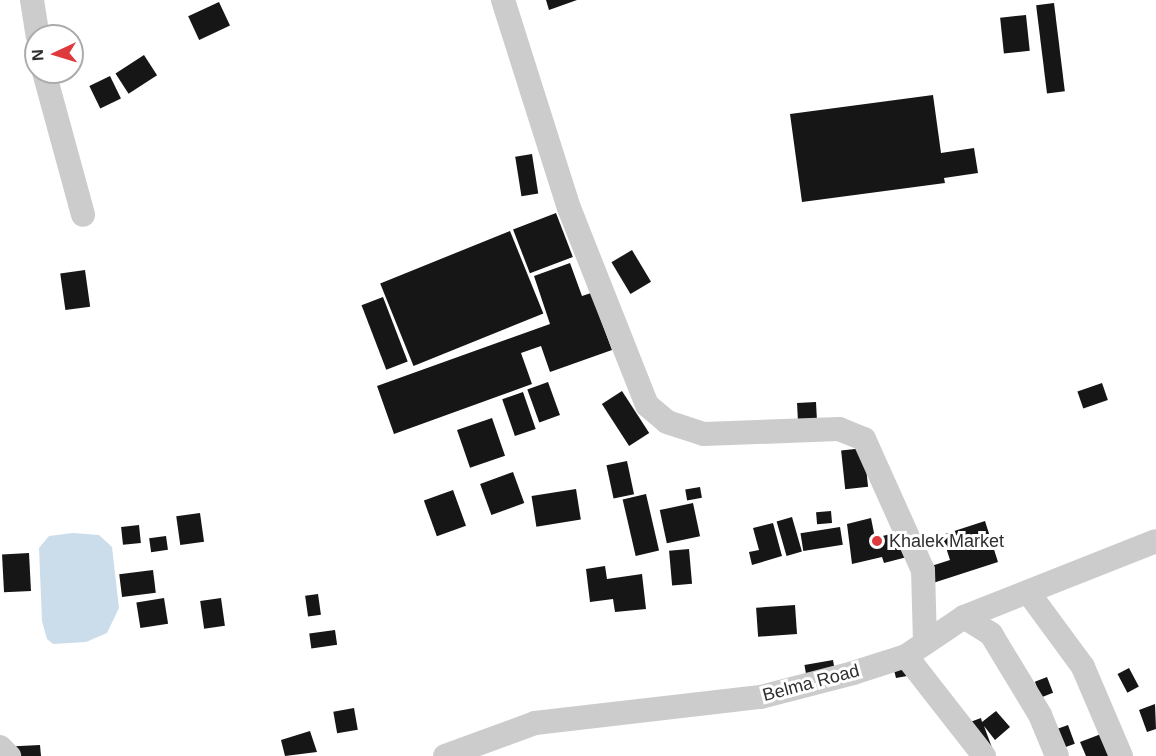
<!DOCTYPE html>
<style>
body{margin:0}
#map{position:relative;width:1156px;height:756px;overflow:hidden;background:#fff;font-family:Helvetica,sans-serif}
div>[style]{position:absolute}
.water>*{inset:0;background:#cbddeb}
.building>*{inset:0;background:#161616;transform-origin:0 0}
.street>*{height:24px;margin:-12px;padding:0 12px;transform-origin:12px;border-radius:12px;background:#ccc}
.dots>*{width:16px;height:16px;translate:-50% -50%;box-sizing:border-box;border:3px solid #fff;border-radius:50%}
span{translate:-50% -50%;white-space:nowrap;text-align:center;line-height:1.15;-webkit-text-stroke:6px #fff;paint-order:stroke}
.poi-label{font-size:18px;color:#2f2f2f}
.left{translate:0 -50%;text-align:left}
.street-label{font-size:18px;color:#2f2f2f}
.north{position:absolute;left:24px;top:24px;width:60px;height:60px;box-sizing:border-box;background:#fff;border:2px solid #acacac;border-radius:50%;rotate:266deg;font-size:16px;font-weight:700;line-height:24px;text-align:center;color:#2f2f2f}
.north::after{content:'';display:block;margin:auto;width:21px;height:27px;background:#de3a3e;clip-path:polygon(50% 0,100% 100%,50% 72%,0 100%)}
</style>
<div id="map">
<div class="water">
<i style="clip-path:polygon(73px 533px,99px 535px,112px 547px,119px 608px,107px 633px,86px 642px,53px 644px,47px 639px,42px 621px,39px 548px,49px 536px)"></i>
</div>
<div class="building">
<i style="clip-path:polygon(546px 0,577px 0,549px 10px)"></i>
<i style="left:219px;top:2px;width:26px;height:34px;rotate:65deg"></i>
<i style="left:1054px;top:3px;width:89px;height:18px;rotate:83deg"></i>
<i style="left:1026px;top:15px;width:36px;height:26px;rotate:84deg"></i>
<i style="left:144px;top:55px;width:24px;height:34px;rotate:57deg"></i>
<i style="left:110px;top:76px;width:25px;height:23px;rotate:64deg"></i>
<i style="clip-path:polygon(933px 95px,941px 153px,974px 148px,978px 173px,944px 178px,945px 183px,802px 202px,790px 114px)"></i>
<i style="left:532px;top:154px;width:40px;height:17px;rotate:81deg"></i>
<i style="left:556px;top:213px;width:47px;height:46px;rotate:69deg"></i>
<i style="left:510px;top:231px;width:89px;height:140px;rotate:68deg"></i>
<i style="left:632px;top:250px;width:37px;height:24px;rotate:59deg"></i>
<i style="clip-path:polygon(570px 263px,582px 296px,591px 293px,612px 350px,550px 372px,541px 346px,521px 353px,532px 384px,394px 434px,377px 386px,550px 324px,534px 276px)"></i>
<i style="left:85px;top:270px;width:37px;height:25px;rotate:82deg"></i>
<i style="left:383px;top:297px;width:69px;height:23px;rotate:69deg"></i>
<i style="left:548px;top:382px;width:35px;height:22px;rotate:70deg"></i>
<i style="left:1102px;top:383px;width:18px;height:26px;rotate:71deg"></i>
<i style="left:622px;top:391px;width:50px;height:24px;rotate:57deg"></i>
<i style="left:523px;top:392px;width:39px;height:22px;rotate:71deg"></i>
<i style="left:816px;top:402px;width:18px;height:19px;rotate:87deg"></i>
<i style="left:492px;top:418px;width:40px;height:37px;rotate:71deg"></i>
<i style="left:864px;top:448px;width:39px;height:23px;rotate:84deg"></i>
<i style="left:627px;top:461px;width:34px;height:21px;rotate:78deg"></i>
<i style="left:513px;top:472px;width:33px;height:35px;rotate:70deg"></i>
<i style="left:700px;top:487px;width:11px;height:15px;rotate:80deg"></i>
<i style="left:576px;top:489px;width:31px;height:45px;rotate:81deg"></i>
<i style="left:453px;top:490px;width:38px;height:31px;rotate:70deg"></i>
<i style="left:646px;top:494px;width:58px;height:24px;rotate:77deg"></i>
<i style="left:693px;top:503px;width:34px;height:34px;rotate:78deg"></i>
<i style="left:831px;top:511px;width:12px;height:15px;rotate:85deg"></i>
<i style="left:200px;top:513px;width:29px;height:24px;rotate:82deg"></i>
<i style="left:792px;top:517px;width:36px;height:16px;rotate:74deg"></i>
<i style="clip-path:polygon(871px 518px,875px 538px,902px 531px,907px 557px,884px 563px,882px 557px,852px 564px,847px 524px)"></i>
<i style="clip-path:polygon(985px 521px,998px 562px,930px 584px,925px 568px,950px 560px,942px 535px)"></i>
<i style="clip-path:polygon(773px 523px,782px 556px,752px 565px,749px 552px,759px 550px,753px 528px)"></i>
<i style="left:139px;top:525px;width:18px;height:18px;rotate:84deg"></i>
<i style="left:840px;top:527px;width:18px;height:40px;rotate:81deg"></i>
<i style="left:166px;top:536px;width:14px;height:17px;rotate:82deg"></i>
<i style="left:689px;top:549px;width:35px;height:20px;rotate:85deg"></i>
<i style="left:29px;top:553px;width:38px;height:27px;rotate:87deg"></i>
<i style="clip-path:polygon(605px 566px,607px 579px,642px 574px,646px 609px,615px 612px,613px 599px,590px 602px,586px 569px)"></i>
<i style="left:153px;top:570px;width:23px;height:34px;rotate:83deg"></i>
<i style="left:318px;top:594px;width:21px;height:13px;rotate:82deg"></i>
<i style="left:164px;top:598px;width:26px;height:28px;rotate:81deg"></i>
<i style="left:221px;top:598px;width:28px;height:21px;rotate:82deg"></i>
<i style="left:795px;top:605px;width:29px;height:39px;rotate:86deg"></i>
<i style="left:335px;top:630px;width:15px;height:26px;rotate:82deg"></i>
<i style="clip-path:polygon(890px 654px,907px 676px,896px 678px)"></i>
<i style="left:833px;top:660px;width:22px;height:29px;rotate:80deg"></i>
<i style="left:1129px;top:668px;width:21px;height:13px;rotate:62deg"></i>
<i style="left:1047px;top:677px;width:17px;height:13px;rotate:69deg"></i>
<i style="clip-path:polygon(1155px 704px,1156px 729px,1147px 732px,1139px 710px)"></i>
<i style="left:354px;top:708px;width:22px;height:21px;rotate:80deg"></i>
<i style="clip-path:polygon(996px 711px,1010px 727px,995px 740px,984px 726px,994px 753px,954px 728px,981px 718px,982px 722px)"></i>
<i style="left:1068px;top:725px;width:20px;height:17px;rotate:70deg"></i>
<i style="clip-path:polygon(310px 731px,317px 752px,285px 756px,281px 740px)"></i>
<i style="clip-path:polygon(1109px 731px,1118px 756px,1086px 756px,1080px 742px)"></i>
<i style="clip-path:polygon(40px 745px,41px 756px,0 756px,0 747px)"></i>
</div>
<div class="street">
<i style="left:32px;top:0;width:36px;rotate:81deg"></i>
<i style="left:503px;top:0;width:218px;rotate:72.4deg"></i>
<i style="left:569px;top:208px;width:212px;rotate:68.4deg"></i>
<i style="left:647px;top:405px;width:26px;rotate:40deg"></i>
<i style="left:667px;top:422px;width:39px;rotate:18deg"></i>
<i style="left:704px;top:434px;width:135px;rotate:-2.1deg"></i>
<i style="left:839px;top:429px;width:27px;rotate:22deg"></i>
<i style="left:864px;top:439px;width:144px;rotate:65.8deg"></i>
<i style="left:923px;top:570px;width:73px;rotate:88.4deg"></i>
<i style="left:44px;top:72px;width:148px;rotate:74.7deg"></i>
<i style="left:1028px;top:592px;width:93px;rotate:53.7deg"></i>
<i style="left:1083px;top:667px;width:97px;rotate:66.9deg"></i>
<i style="left:964px;top:617px;width:32px;rotate:32deg"></i>
<i style="left:991px;top:634px;width:95px;rotate:58.8deg"></i>
<i style="left:1040px;top:715px;width:44px;rotate:67.5deg"></i>
<i style="left:906px;top:656px;width:127px;rotate:52deg"></i>
<i style="left:0;top:747px;width:13px;rotate:45deg"></i>
<i style="left:445px;top:756px;width:96px;rotate:-20.1deg"></i>
<i style="left:535px;top:723px;width:227px;rotate:-6.6deg"></i>
<i style="left:761px;top:697px;width:95px;rotate:-14.6deg"></i>
<i style="left:853px;top:673px;width:56px;rotate:-17.8deg"></i>
<i style="left:906px;top:656px;width:70px;rotate:-33.9deg"></i>
<i style="left:964px;top:617px;width:206px;rotate:-21.6deg"></i>
</div>
<div class="dots">
<i style="left:877px;top:541px;background:#de3a3e"></i>
</div>
<div class="poi-label">
<span class="left" style="left:889px;top:541px">Khalek Market</span>
</div>
<div class="street-label">
<span style="left:811px;top:683px;rotate:-15deg">Belma Road</span>
</div>
<div class="north">N</div>
</div>
